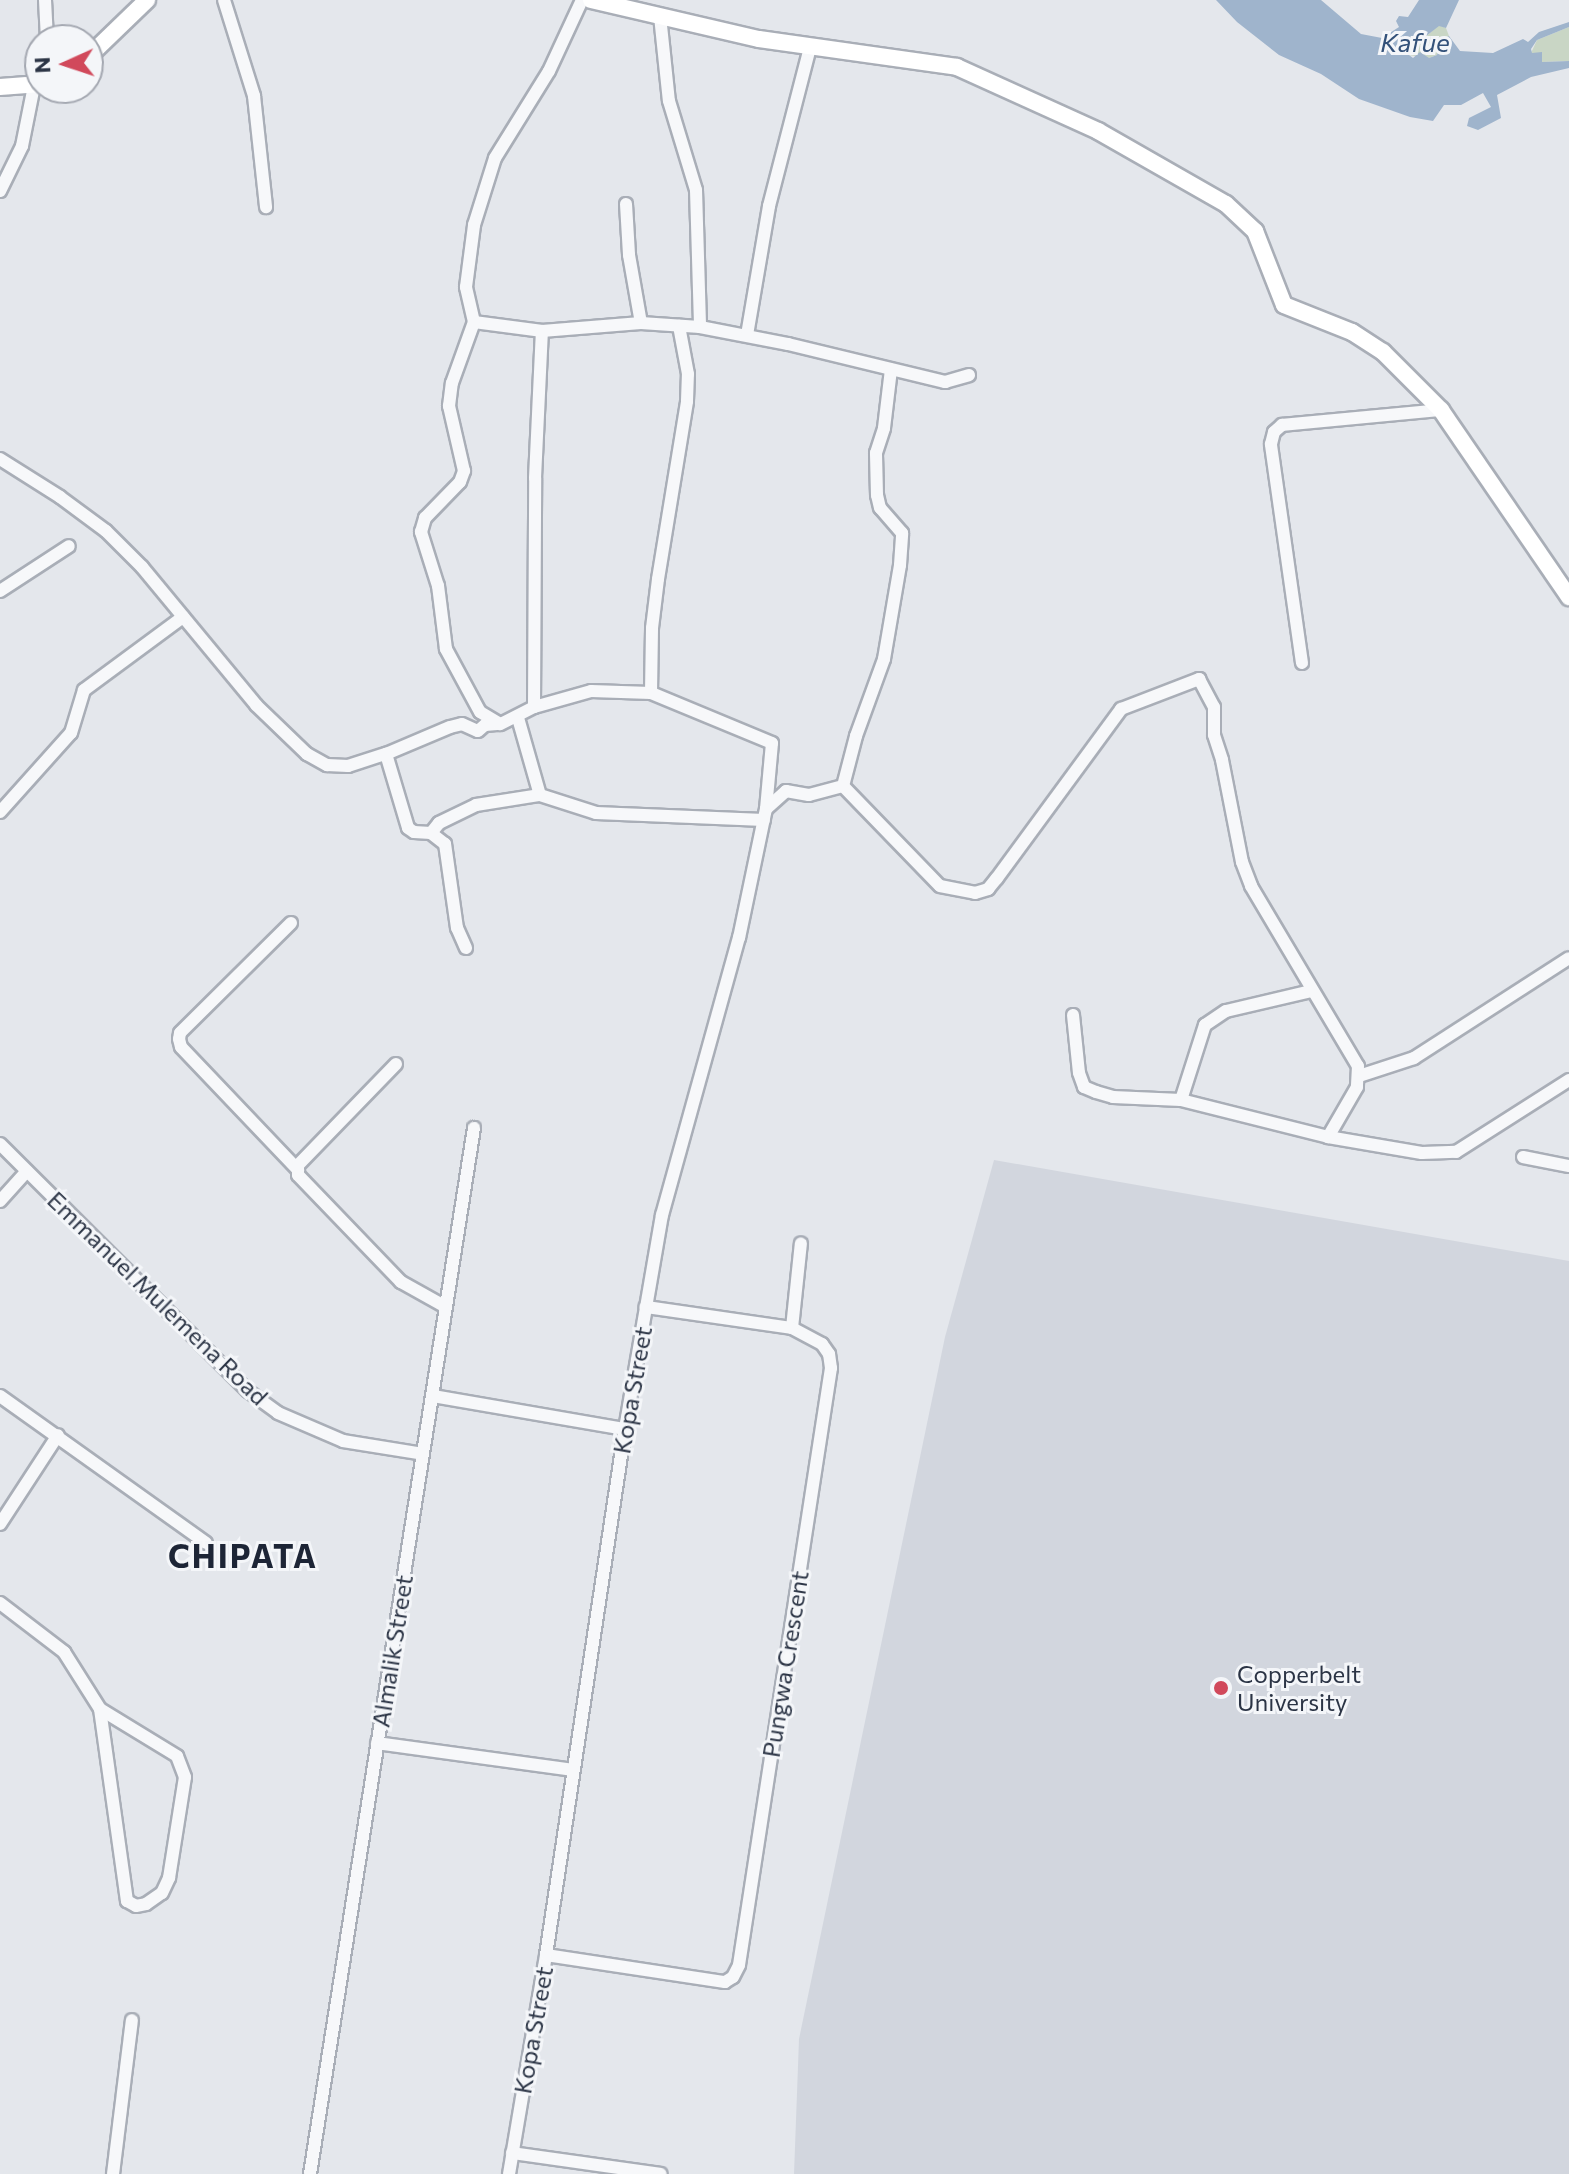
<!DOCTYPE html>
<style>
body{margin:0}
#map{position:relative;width:1569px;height:2174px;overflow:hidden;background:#e4e7ec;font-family:Commissioner,sans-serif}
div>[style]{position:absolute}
.built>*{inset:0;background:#d2d6de}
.green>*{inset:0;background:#c9d6c5}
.water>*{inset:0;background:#9fb4cc}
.roads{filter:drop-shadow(2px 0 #a9aeb7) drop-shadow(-2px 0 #a9aeb7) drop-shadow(0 2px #a9aeb7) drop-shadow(0 -2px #a9aeb7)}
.street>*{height:12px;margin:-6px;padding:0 6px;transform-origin:6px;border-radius:6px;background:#f7f8fa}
.secondary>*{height:16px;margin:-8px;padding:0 8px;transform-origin:8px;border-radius:8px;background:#fff}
.dots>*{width:22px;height:22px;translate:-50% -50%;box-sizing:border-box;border:4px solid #f4f6f9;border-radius:50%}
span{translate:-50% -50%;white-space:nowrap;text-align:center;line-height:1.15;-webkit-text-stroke:6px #f4f6f9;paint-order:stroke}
.street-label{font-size:24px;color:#2b3445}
.poi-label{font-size:24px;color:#2b3445}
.left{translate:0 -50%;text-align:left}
.water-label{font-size:26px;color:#34527a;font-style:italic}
.district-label{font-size:32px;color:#1d2536;font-weight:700;letter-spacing:2px}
.north{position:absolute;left:24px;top:24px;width:80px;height:80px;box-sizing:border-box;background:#f4f6f9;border:2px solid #a4a8b1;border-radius:50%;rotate:267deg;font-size:22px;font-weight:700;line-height:32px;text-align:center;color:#2b3445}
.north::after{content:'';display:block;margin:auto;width:28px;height:36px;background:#d1495b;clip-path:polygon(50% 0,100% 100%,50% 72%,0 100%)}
</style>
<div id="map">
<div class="built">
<i style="clip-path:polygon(994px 1160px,1569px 1261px,1569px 2174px,794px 2174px,799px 2039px,945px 1337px)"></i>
</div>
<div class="green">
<i style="clip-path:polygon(1439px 25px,1446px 28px,1449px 36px,1441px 42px,1437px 55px,1429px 58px,1408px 55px,1418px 37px,1422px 40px)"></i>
<i style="clip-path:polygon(1569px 27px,1569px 61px,1542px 62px,1531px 53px,1537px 40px)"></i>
</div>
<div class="water">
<i style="clip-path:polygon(1216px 0,1321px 0,1361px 34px,1382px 38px,1399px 27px,1396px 21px,1399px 16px,1408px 17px,1419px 0,1459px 0,1446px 28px,1439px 26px,1421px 40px,1417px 37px,1409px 55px,1413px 58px,1420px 52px,1429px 58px,1437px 55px,1441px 41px,1449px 36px,1460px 51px,1493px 53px,1523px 39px,1528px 42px,1539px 32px,1569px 22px,1569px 27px,1537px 40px,1531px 49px,1532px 53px,1542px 52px,1542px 62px,1569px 61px,1569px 68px,1531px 77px,1497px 95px,1501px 118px,1478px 130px,1467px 126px,1469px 118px,1491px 107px,1483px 93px,1461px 105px,1444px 105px,1433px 121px,1410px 117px,1359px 99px,1321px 74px,1279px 55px,1237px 22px)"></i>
</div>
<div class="roads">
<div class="street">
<i style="left:45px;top:0;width:40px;rotate:87.1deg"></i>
<i style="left:224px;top:0;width:101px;rotate:72.6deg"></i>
<i style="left:254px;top:96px;width:112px;rotate:83.8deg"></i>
<i style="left:660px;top:16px;width:85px;rotate:84deg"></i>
<i style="left:669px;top:101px;width:93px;rotate:73.1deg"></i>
<i style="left:696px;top:190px;width:137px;rotate:88.3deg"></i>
<i style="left:0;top:191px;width:50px;rotate:-63.9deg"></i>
<i style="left:22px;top:146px;width:61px;rotate:-78.7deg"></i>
<i style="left:626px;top:204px;width:51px;rotate:86.6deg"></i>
<i style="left:629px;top:255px;width:69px;rotate:80deg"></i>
<i style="left:474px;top:322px;width:69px;rotate:7.5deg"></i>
<i style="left:542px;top:331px;width:99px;rotate:-4.6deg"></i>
<i style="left:641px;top:323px;width:59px;rotate:3.9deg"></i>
<i style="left:700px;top:327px;width:90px;rotate:10.9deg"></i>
<i style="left:788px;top:344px;width:162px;rotate:13.6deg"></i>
<i style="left:945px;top:382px;width:25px;rotate:-16deg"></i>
<i style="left:747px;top:335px;width:131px;rotate:-80.3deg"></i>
<i style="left:769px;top:206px;width:164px;rotate:-75.5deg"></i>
<i style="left:0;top:459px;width:71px;rotate:32.3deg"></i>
<i style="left:60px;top:497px;width:57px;rotate:36.5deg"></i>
<i style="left:106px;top:531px;width:51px;rotate:45deg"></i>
<i style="left:142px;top:567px;width:179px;rotate:50.4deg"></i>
<i style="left:256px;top:705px;width:71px;rotate:43.9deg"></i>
<i style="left:307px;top:754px;width:23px;rotate:29deg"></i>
<i style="left:327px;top:765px;width:21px;rotate:3deg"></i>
<i style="left:348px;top:766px;width:40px;rotate:-18deg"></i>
<i style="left:386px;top:754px;width:69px;rotate:-22.9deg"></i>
<i style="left:450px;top:727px;width:12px;rotate:-14deg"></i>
<i style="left:462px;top:724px;width:17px;rotate:24deg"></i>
<i style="left:478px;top:731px;width:9px;rotate:-41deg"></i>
<i style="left:485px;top:725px;width:12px;rotate:-5deg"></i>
<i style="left:0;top:591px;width:82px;rotate:-33.1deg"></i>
<i style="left:1302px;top:663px;width:221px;rotate:-98.1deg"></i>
<i style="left:1271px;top:444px;width:12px;rotate:-76deg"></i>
<i style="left:1274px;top:432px;width:11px;rotate:-41deg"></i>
<i style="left:1282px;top:425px;width:160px;rotate:-5.4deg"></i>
<i style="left:651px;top:693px;width:65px;rotate:-89.1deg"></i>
<i style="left:652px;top:628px;width:49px;rotate:-83deg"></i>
<i style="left:658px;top:579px;width:180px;rotate:-80.7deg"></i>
<i style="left:687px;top:401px;width:27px;rotate:-88deg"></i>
<i style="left:688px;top:374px;width:49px;rotate:-100.6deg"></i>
<i style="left:534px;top:707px;width:229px;rotate:-89.7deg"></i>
<i style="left:535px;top:478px;width:147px;rotate:-87.3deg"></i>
<i style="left:518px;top:718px;width:80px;rotate:74.1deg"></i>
<i style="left:386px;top:754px;width:77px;rotate:73.4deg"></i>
<i style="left:408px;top:828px;width:7px;rotate:34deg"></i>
<i style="left:414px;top:832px;width:17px;rotate:3deg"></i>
<i style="left:843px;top:786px;width:139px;rotate:45.9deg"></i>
<i style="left:940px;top:886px;width:36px;rotate:11deg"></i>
<i style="left:975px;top:893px;width:14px;rotate:-17deg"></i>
<i style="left:988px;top:889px;width:14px;rotate:-51deg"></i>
<i style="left:997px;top:878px;width:210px;rotate:-53.7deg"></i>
<i style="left:1121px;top:709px;width:84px;rotate:-21deg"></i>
<i style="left:1199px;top:679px;width:32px;rotate:62deg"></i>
<i style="left:1214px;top:707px;width:28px;rotate:90deg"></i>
<i style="left:1214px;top:735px;width:26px;rotate:72deg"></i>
<i style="left:1222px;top:760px;width:104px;rotate:78.9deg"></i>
<i style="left:1242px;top:862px;width:26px;rotate:69deg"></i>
<i style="left:1251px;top:886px;width:209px;rotate:59.3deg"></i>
<i style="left:1358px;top:1066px;width:21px;rotate:93deg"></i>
<i style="left:1357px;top:1087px;width:58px;rotate:120.1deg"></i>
<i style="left:843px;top:786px;width:52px;rotate:-75.4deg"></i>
<i style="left:856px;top:736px;width:82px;rotate:-70deg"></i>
<i style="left:884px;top:659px;width:95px;rotate:-80.3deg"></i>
<i style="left:900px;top:565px;width:32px;rotate:-86deg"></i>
<i style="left:902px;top:533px;width:33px;rotate:-131deg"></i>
<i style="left:880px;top:508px;width:13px;rotate:-103deg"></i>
<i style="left:877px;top:495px;width:42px;rotate:-91.4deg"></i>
<i style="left:876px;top:453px;width:26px;rotate:-72deg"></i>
<i style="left:884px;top:428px;width:59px;rotate:-83.2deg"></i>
<i style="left:766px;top:809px;width:27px;rotate:-42deg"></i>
<i style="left:786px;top:791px;width:23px;rotate:10deg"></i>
<i style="left:809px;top:795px;width:35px;rotate:-15deg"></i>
<i style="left:0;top:812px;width:106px;rotate:-48.1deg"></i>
<i style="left:71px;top:733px;width:45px;rotate:-73.2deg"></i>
<i style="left:84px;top:690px;width:123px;rotate:-36.4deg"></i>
<i style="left:291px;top:923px;width:156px;rotate:135.3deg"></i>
<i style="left:180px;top:1033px;width:6px;rotate:99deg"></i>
<i style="left:179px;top:1039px;width:8px;rotate:76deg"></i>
<i style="left:181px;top:1047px;width:170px;rotate:46.4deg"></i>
<i style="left:466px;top:948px;width:22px;rotate:-114deg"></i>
<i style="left:457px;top:928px;width:85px;rotate:-98.1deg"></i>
<i style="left:445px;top:844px;width:18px;rotate:-142deg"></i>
<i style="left:431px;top:833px;width:13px;rotate:-51deg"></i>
<i style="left:439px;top:823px;width:41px;rotate:-25.9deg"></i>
<i style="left:476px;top:805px;width:65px;rotate:-8.9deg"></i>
<i style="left:540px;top:795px;width:59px;rotate:17.8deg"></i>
<i style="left:596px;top:813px;width:168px;rotate:2.4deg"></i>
<i style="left:1073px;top:1015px;width:58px;rotate:84.1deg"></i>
<i style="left:1079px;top:1073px;width:15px;rotate:70deg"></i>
<i style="left:1084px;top:1087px;width:13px;rotate:23deg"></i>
<i style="left:1096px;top:1092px;width:18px;rotate:16deg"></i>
<i style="left:1113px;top:1097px;width:68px;rotate:2.5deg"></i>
<i style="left:1181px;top:1100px;width:152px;rotate:14.1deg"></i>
<i style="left:1328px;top:1137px;width:95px;rotate:9.7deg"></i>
<i style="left:1422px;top:1153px;width:34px;rotate:-2deg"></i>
<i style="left:1456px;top:1152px;width:134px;rotate:-32.5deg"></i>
<i style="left:396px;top:1064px;width:141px;rotate:134.1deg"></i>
<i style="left:298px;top:1165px;width:10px;rotate:90deg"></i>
<i style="left:298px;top:1175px;width:149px;rotate:46.1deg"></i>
<i style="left:401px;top:1282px;width:51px;rotate:29.1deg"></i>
<i style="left:1359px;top:1076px;width:58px;rotate:-18.1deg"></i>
<i style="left:1414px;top:1058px;width:184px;rotate:-32.8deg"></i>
<i style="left:1181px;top:1100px;width:79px;rotate:-72.3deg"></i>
<i style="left:1205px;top:1025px;width:25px;rotate:-34deg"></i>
<i style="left:1226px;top:1011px;width:87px;rotate:-13.2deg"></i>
<i style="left:0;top:1144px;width:350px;rotate:44.9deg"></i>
<i style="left:248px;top:1391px;width:37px;rotate:36deg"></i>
<i style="left:278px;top:1413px;width:71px;rotate:23.3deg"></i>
<i style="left:343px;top:1441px;width:81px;rotate:9.2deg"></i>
<i style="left:1523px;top:1157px;width:47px;rotate:11.1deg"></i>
<i style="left:0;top:1201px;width:40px;rotate:-48deg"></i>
<i style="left:792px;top:1328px;width:85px;rotate:-84deg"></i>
<i style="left:0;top:1396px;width:253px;rotate:35.5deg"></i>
<i style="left:433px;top:1396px;width:195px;rotate:9.8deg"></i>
<i style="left:0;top:1524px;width:106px;rotate:-56.9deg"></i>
<i style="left:0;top:1603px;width:81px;rotate:37.4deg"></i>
<i style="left:64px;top:1652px;width:67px;rotate:57.7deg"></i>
<i style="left:100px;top:1709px;width:194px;rotate:82deg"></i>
<i style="left:127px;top:1901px;width:10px;rotate:29deg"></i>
<i style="left:136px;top:1906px;width:10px;rotate:-11deg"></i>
<i style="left:146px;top:1904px;width:19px;rotate:-35deg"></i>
<i style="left:162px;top:1893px;width:17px;rotate:-65deg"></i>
<i style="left:169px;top:1878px;width:102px;rotate:-81deg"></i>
<i style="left:185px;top:1777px;width:22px;rotate:-111deg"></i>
<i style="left:177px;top:1756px;width:90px;rotate:-148.6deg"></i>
<i style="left:377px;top:1743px;width:198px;rotate:7.8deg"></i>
<i style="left:546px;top:1955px;width:181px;rotate:8.6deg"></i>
<i style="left:725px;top:1982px;width:9px;rotate:-32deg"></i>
<i style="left:733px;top:1977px;width:13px;rotate:-63deg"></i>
<i style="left:739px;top:1965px;width:604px;rotate:-81.24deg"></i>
<i style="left:831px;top:1368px;width:14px;rotate:-98deg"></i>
<i style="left:829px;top:1354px;width:12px;rotate:-125deg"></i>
<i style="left:822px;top:1344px;width:34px;rotate:-152deg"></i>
<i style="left:792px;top:1328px;width:148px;rotate:-171.8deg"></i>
<i style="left:512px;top:2153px;width:150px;rotate:8deg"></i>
<i style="left:113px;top:2174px;width:155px;rotate:-83deg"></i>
<i style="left:310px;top:2174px;width:1059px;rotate:-81.09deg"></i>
<i style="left:509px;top:2174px;width:222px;rotate:-80.4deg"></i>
<i style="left:546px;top:1955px;width:532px;rotate:-81.46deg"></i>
<i style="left:625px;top:1429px;width:217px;rotate:-80.2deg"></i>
<i style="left:662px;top:1215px;width:288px;rotate:-74.5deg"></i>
<i style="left:739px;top:938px;width:132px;rotate:-78.2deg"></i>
<i style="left:766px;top:809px;width:66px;rotate:-84.8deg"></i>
<i style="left:772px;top:743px;width:131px;rotate:-157.5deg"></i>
<i style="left:651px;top:693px;width:60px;rotate:-178.1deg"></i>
<i style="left:591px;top:691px;width:59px;rotate:164.3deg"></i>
<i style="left:534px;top:707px;width:38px;rotate:153deg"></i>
<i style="left:500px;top:724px;width:23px;rotate:-149deg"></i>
<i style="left:480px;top:712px;width:72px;rotate:-118.4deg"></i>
<i style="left:446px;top:649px;width:64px;rotate:-97.2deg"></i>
<i style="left:438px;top:586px;width:57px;rotate:-107.5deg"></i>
<i style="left:421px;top:532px;width:15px;rotate:-74deg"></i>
<i style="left:425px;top:518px;width:50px;rotate:-45.8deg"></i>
<i style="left:460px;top:482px;width:12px;rotate:-70deg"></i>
<i style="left:464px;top:471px;width:67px;rotate:-103deg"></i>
<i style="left:449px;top:406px;width:23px;rotate:-83deg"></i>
<i style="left:452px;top:383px;width:65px;rotate:-70.2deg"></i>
<i style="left:474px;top:322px;width:36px;rotate:-103deg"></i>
<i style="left:466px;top:287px;width:63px;rotate:-82.6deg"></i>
<i style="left:474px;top:225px;width:70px;rotate:-72.6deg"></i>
<i style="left:495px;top:158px;width:102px;rotate:-58.2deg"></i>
<i style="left:549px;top:71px;width:78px;rotate:-65.1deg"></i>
</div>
<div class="secondary">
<i style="left:591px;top:0;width:172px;rotate:13.1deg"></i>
<i style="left:759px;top:39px;width:200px;rotate:8deg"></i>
<i style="left:957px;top:67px;width:155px;rotate:24.4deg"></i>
<i style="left:1098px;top:131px;width:147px;rotate:29.7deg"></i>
<i style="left:1226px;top:204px;width:40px;rotate:43deg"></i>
<i style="left:1255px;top:231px;width:79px;rotate:68.6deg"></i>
<i style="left:1284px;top:305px;width:73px;rotate:21.7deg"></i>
<i style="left:1352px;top:332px;width:37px;rotate:33deg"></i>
<i style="left:1383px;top:352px;width:82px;rotate:45deg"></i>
<i style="left:1441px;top:410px;width:227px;rotate:55.6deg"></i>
<i style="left:88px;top:57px;width:82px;rotate:-44deg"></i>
<i style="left:0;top:87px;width:40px;rotate:-4.3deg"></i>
</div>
</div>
<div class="dots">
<i style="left:1221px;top:1688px;background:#d1495b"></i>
</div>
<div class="street-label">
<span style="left:158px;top:1298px;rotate:44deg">Emmanuel Mulemena Road</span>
<span style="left:632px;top:1390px;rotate:-80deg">Kopa Street</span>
<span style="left:392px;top:1651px;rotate:-81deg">Almalik Street</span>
<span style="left:785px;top:1664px;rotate:-81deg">Pungwa Crescent</span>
<span style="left:533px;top:2030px;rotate:-80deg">Kopa Street</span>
</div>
<div class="poi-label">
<span class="left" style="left:1237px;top:1688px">Copperbelt<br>University</span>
</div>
<div class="water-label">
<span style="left:1415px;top:42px">Kafue</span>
</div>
<div class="district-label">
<span style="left:243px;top:1555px">CHIPATA</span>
</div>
<div class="north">N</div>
</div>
